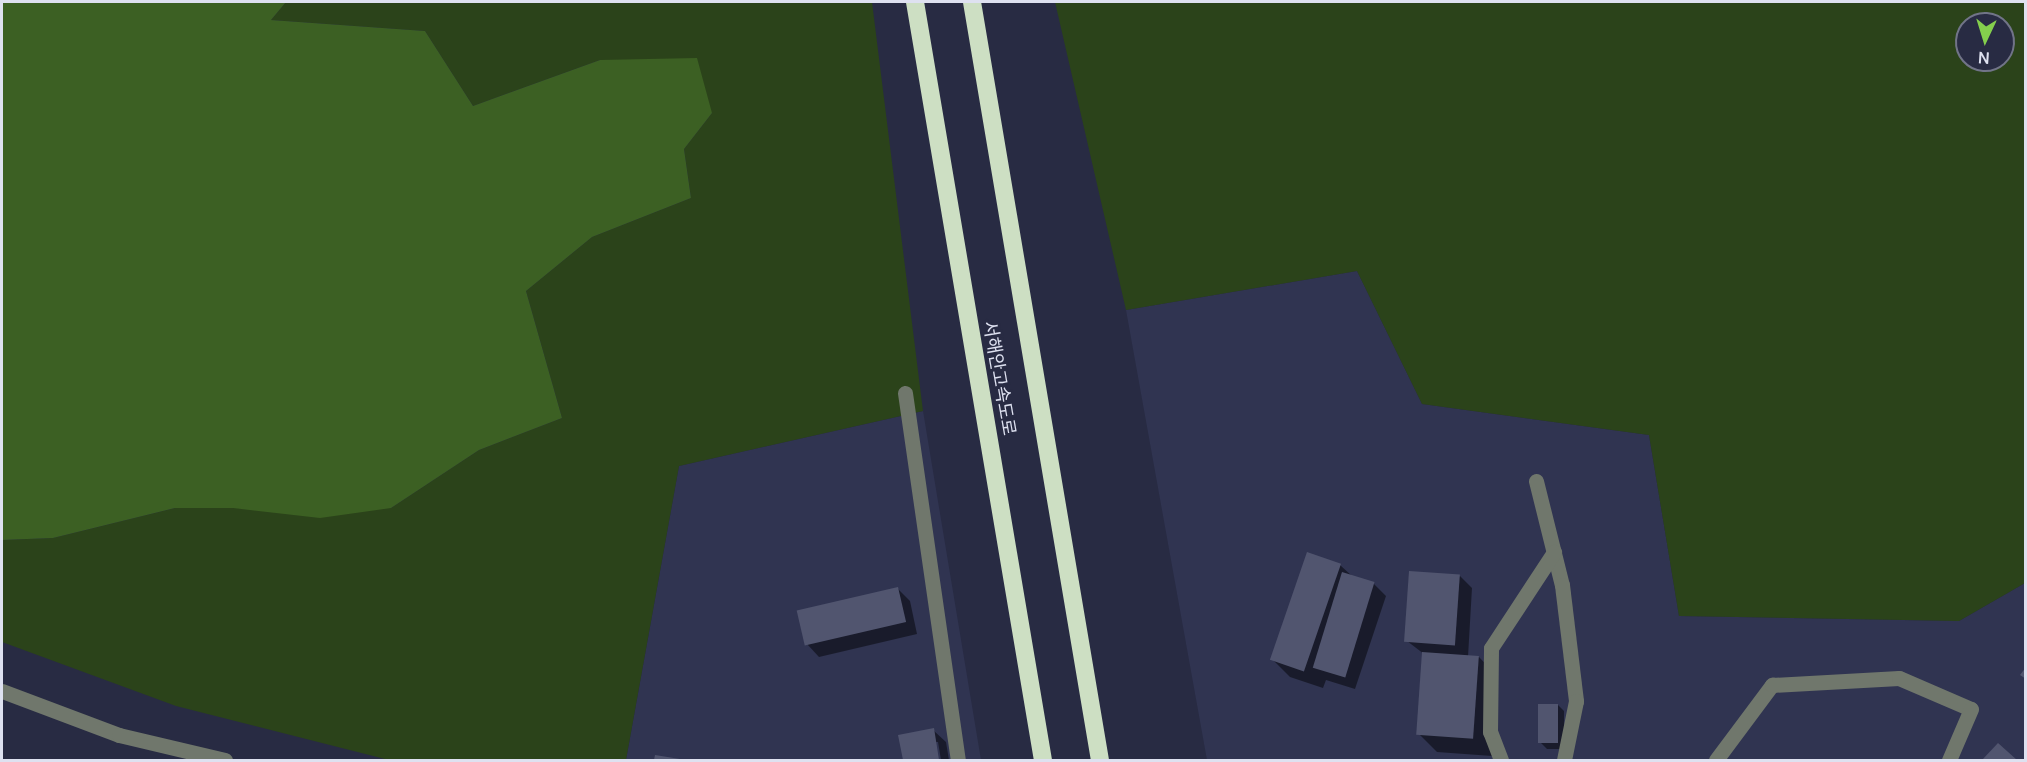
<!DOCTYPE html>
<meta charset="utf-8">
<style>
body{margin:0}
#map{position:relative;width:2027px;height:762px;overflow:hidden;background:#282b43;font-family:Manrope,"Noto Sans KR",sans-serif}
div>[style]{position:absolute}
.built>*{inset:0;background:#303451}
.green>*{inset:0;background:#2b431a}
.forest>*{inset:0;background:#3c6023}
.shadow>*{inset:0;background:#0007}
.building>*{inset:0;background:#51556f;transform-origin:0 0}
.minor>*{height:15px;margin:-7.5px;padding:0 7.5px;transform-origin:7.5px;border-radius:7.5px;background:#70776c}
.highway>*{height:18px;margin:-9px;padding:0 9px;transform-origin:9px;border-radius:9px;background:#cddfc3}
span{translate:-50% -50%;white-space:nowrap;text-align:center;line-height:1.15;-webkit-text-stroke:5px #282b43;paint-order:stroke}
.street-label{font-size:18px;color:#dee1f0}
.frame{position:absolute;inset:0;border:3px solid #dee1f0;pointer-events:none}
.north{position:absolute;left:1955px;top:12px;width:60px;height:60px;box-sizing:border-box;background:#282b43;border:2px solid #717488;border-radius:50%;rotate:184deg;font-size:16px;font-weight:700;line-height:24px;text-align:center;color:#dee1f0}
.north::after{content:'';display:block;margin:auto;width:21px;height:27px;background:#84cf4d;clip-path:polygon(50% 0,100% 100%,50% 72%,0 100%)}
</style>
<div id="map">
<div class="built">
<i style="clip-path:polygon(1357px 271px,1422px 404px,1649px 435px,1679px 616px,1959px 621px,2025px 583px,2025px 760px,1207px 760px,1126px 310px)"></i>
<i style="clip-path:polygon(923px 411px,981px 760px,626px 760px,679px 466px)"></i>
</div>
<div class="green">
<i style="clip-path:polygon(286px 2px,872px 2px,923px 411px,679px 466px,626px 760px,389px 760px,176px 706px,2px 642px,2px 540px,53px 538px,175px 508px,391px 508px,479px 450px,562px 418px,526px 291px,592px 237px,691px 198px,684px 149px,712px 113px,600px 60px,473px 106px,425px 31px,271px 20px)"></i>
<i style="clip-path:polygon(evenodd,1055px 2px,2025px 2px,2025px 583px,1959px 621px,1679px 616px,1649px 435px,1422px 404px,1357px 271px,1126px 310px,1055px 2px,1967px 24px,2003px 24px,2003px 60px,1967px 60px,1967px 24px)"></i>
</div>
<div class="forest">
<i style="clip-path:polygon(2px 2px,286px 2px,271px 20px,425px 31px,473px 106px,600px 60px,697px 58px,712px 113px,684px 149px,691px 198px,592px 237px,526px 291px,562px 418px,479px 450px,391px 508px,320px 518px,233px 508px,175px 508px,53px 538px,2px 540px)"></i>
</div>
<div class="shadow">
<i style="clip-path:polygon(1340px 565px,1352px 576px,1374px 584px,1386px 596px,1355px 689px,1326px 680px,1323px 688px,1290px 677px,1272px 659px)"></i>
<i style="clip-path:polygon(1460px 576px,1472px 588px,1468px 657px,1479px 657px,1497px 676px,1492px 756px,1437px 752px,1419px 734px,1424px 654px,1407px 641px)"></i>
<i style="clip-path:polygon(898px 589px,910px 601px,917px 634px,819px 657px,807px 644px)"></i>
<i style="clip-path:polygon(1558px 705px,1564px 711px,1564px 749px,1547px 749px,1541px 743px)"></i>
<i style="clip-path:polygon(933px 730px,946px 742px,949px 760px,941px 760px,938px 742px,935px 742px,938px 760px,904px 760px,900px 736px)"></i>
</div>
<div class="building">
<i style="left:1307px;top:552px;width:36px;height:114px;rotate:19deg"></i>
<i style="left:1409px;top:571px;width:51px;height:71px;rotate:4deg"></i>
<i style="left:1342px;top:572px;width:34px;height:100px;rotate:17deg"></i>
<i style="left:898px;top:587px;width:36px;height:104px;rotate:77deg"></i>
<i style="left:1422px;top:652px;width:57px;height:83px;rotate:4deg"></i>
<i style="clip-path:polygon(2026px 667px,2026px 679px,2020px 675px)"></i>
<i style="left:1538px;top:704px;width:20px;height:39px"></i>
<i style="clip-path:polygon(934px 728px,939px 760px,903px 760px,898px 735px)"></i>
<i style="clip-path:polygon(1998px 743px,2017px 760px,1982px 760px)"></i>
<i style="clip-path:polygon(655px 755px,680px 759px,680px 760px,654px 760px)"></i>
</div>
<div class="minor">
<i style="left:905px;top:393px;width:371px;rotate:81.8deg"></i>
<i style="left:1536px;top:481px;width:107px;rotate:76deg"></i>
<i style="left:1562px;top:585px;width:117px;rotate:83.1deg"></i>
<i style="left:1576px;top:701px;width:60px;rotate:101.5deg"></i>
<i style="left:2px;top:691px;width:125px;rotate:20.6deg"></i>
<i style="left:119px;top:735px;width:109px;rotate:13.3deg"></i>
<i style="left:1501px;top:760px;width:30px;rotate:-111deg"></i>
<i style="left:1490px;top:732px;width:84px;rotate:-89.3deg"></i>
<i style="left:1491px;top:648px;width:115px;rotate:-56.7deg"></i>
<i style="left:1716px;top:760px;width:94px;rotate:-53.3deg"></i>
<i style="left:1772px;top:685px;width:127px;rotate:-3.2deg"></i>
<i style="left:1899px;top:678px;width:78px;rotate:23.3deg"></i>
<i style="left:1971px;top:709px;width:56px;rotate:113.3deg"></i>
</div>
<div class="highway">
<i style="left:915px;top:2px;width:769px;rotate:80.42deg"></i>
<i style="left:972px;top:2px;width:769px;rotate:80.42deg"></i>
</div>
<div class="street-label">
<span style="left:1000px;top:378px;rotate:80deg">서해안고속도로</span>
</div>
<div class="frame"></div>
<div class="north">N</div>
</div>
